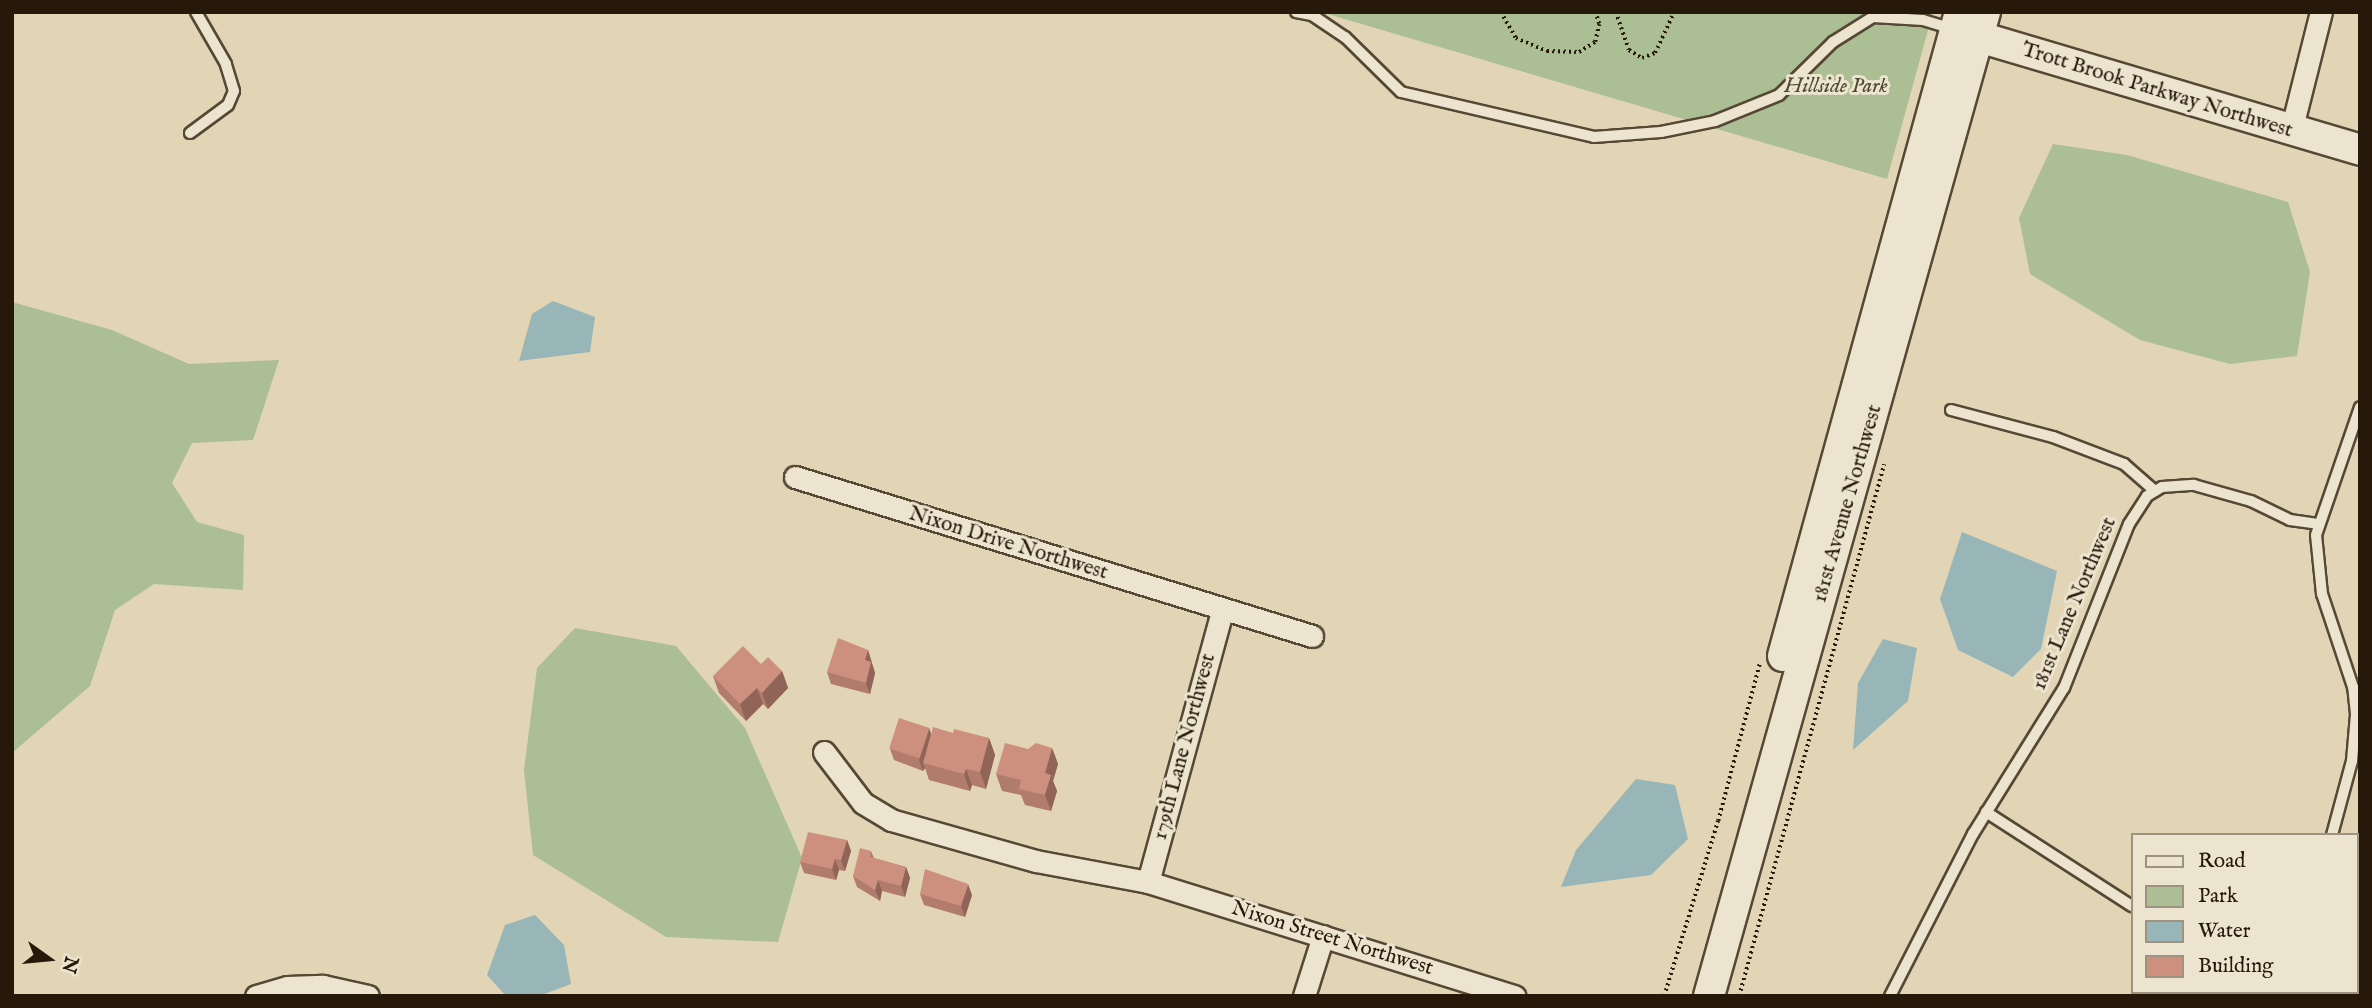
<!DOCTYPE html>
<style>
body{margin:0}
#map{position:relative;width:2372px;height:1008px;overflow:hidden;background:#e1d5b5;font-family:"IM FELL English",serif}
div>[style]{position:absolute}
.green>*{inset:0;background:#acbe93}
.water>*{inset:0;background:#98b6b7}
.path>*{height:3.5px;margin-top:-1.75px;transform-origin:0;background:repeating-linear-gradient(90deg,#26190a 0 2px,transparent 0 5.5px)}
.roads{filter:drop-shadow(2px 0 #554835) drop-shadow(-2px 0 #554835) drop-shadow(0 2px #554835) drop-shadow(0 -2px #554835)}
.lane>*{height:10px;margin:-5px;padding:0 5px;transform-origin:5px;border-radius:5px;background:#ece4cf}
.street>*{height:21px;margin:-10.5px;padding:0 10.5px;transform-origin:10.5px;border-radius:10.5px;background:#ece4cf}
.secondary>*{height:30px;margin:-15px;padding:0 15px;transform-origin:15px;border-radius:15px;background:#ece4cf}
.wall>*{inset:0;background:#b17c6c}
.shaded-wall>*{inset:0;background:#906558}
.building>*{inset:0;background:#ce907e;transform-origin:0 0}
span{translate:-50% -50%;white-space:nowrap;text-align:center;line-height:1.15;-webkit-text-stroke:6px #ece4cf;paint-order:stroke}
.park-label{font-size:21px;color:#4e4b33;font-style:italic}
.street-label{font-size:21px;color:#26190a}
.frame{position:absolute;inset:0;border:14px solid #26190a;pointer-events:none}
.legend{position:absolute;left:2131px;top:833px;width:228px;height:161px;box-sizing:border-box;background:#ece4cf;border:2px solid #9d9380;margin:0;padding:9px 12px;list-style:none;font-size:21px;color:#26190a}
.legend li{display:flex;align-items:center;gap:14px;height:35px}
.legend b{width:35px;border:2px solid #9d9380}
.north{position:absolute;left:14px;top:924px;width:70px;height:70px;-webkit-text-stroke:5px #ece4cf;paint-order:stroke;rotate:105deg;font-size:19px;font-weight:700;line-height:28px;text-align:center;color:#26190a}
.north::after{content:'';display:block;margin:auto;width:24px;height:32px;background:#26190a;clip-path:polygon(50% 0,100% 100%,50% 72%,0 100%)}
</style>
<div id="map">
<div class="green">
<i style="clip-path:polygon(1321px 12px,1933px 12px,1887px 179px)"></i>
<i style="clip-path:polygon(2053px 144px,2127px 155px,2288px 202px,2310px 272px,2297px 356px,2230px 364px,2140px 340px,2030px 274px,2019px 218px)"></i>
<i style="clip-path:polygon(12px 302px,112px 330px,189px 364px,279px 360px,253px 440px,192px 443px,172px 483px,197px 522px,244px 535px,243px 590px,154px 584px,115px 610px,90px 686px,12px 753px)"></i>
<i style="clip-path:polygon(575px 628px,676px 646px,745px 728px,802px 858px,778px 942px,666px 937px,533px 855px,524px 770px,537px 668px)"></i>
</div>
<div class="water">
<i style="clip-path:polygon(553px 301px,595px 317px,590px 352px,519px 361px,532px 314px)"></i>
<i style="clip-path:polygon(1962px 532px,2057px 571px,2041px 649px,2013px 677px,1958px 650px,1940px 599px)"></i>
<i style="clip-path:polygon(1883px 639px,1917px 648px,1908px 701px,1853px 750px,1858px 683px)"></i>
<i style="clip-path:polygon(1636px 779px,1675px 785px,1688px 839px,1651px 875px,1561px 887px,1576px 850px)"></i>
<i style="clip-path:polygon(535px 915px,564px 945px,571px 984px,539px 996px,506px 996px,487px 975px,505px 925px)"></i>
</div>
<div class="path">
<i style="left:1501px;top:12px;width:30px;rotate:60deg"></i>
<i style="left:1516px;top:38px;width:34px;rotate:23deg"></i>
<i style="left:1547px;top:51px;width:32px;rotate:2deg"></i>
<i style="left:1579px;top:52px;width:19px;rotate:-32deg"></i>
<i style="left:1595px;top:42px;width:18px;rotate:-77deg"></i>
<i style="left:1599px;top:24px;width:13px;rotate:-108deg"></i>
<i style="left:1616px;top:12px;width:40px;rotate:71.1deg"></i>
<i style="left:1629px;top:50px;width:15px;rotate:32deg"></i>
<i style="left:1642px;top:58px;width:14px;rotate:-21deg"></i>
<i style="left:1655px;top:53px;width:45px;rotate:-65.1deg"></i>
<i style="left:1664px;top:996px;width:183px;rotate:-72.9deg"></i>
<i style="left:1718px;top:821px;width:164px;rotate:-75.2deg"></i>
<i style="left:1739px;top:996px;width:551px;rotate:-74.75deg"></i>
</div>
<div class="roads">
<div class="lane">
<i style="left:1296px;top:12px;width:16px;rotate:11deg"></i>
<i style="left:1312px;top:15px;width:40px;rotate:34deg"></i>
<i style="left:1345px;top:37px;width:78px;rotate:44.5deg"></i>
<i style="left:1401px;top:92px;width:198px;rotate:13.1deg"></i>
<i style="left:1594px;top:137px;width:67px;rotate:-4.3deg"></i>
<i style="left:1661px;top:132px;width:55px;rotate:-11.5deg"></i>
<i style="left:1715px;top:121px;width:69px;rotate:-22.1deg"></i>
<i style="left:1779px;top:95px;width:76px;rotate:-44.5deg"></i>
<i style="left:1833px;top:42px;width:47px;rotate:-32deg"></i>
<i style="left:1873px;top:17px;width:50px;rotate:3.4deg"></i>
<i style="left:1923px;top:20px;width:31px;rotate:17deg"></i>
<i style="left:190px;top:133px;width:47px;rotate:-36.4deg"></i>
<i style="left:228px;top:105px;width:15px;rotate:-67deg"></i>
<i style="left:234px;top:91px;width:28px;rotate:-107deg"></i>
<i style="left:226px;top:64px;width:60px;rotate:-120deg"></i>
<i style="left:1951px;top:410px;width:106px;rotate:14.8deg"></i>
<i style="left:2053px;top:437px;width:76px;rotate:20.8deg"></i>
<i style="left:2124px;top:464px;width:41px;rotate:41.1deg"></i>
<i style="left:1986px;top:812px;width:174px;rotate:32.8deg"></i>
<i style="left:2332px;top:835px;width:77px;rotate:-74.9deg"></i>
<i style="left:2352px;top:761px;width:47px;rotate:-85.1deg"></i>
<i style="left:2356px;top:714px;width:27px;rotate:-96deg"></i>
<i style="left:2353px;top:687px;width:98px;rotate:-108.4deg"></i>
<i style="left:2322px;top:594px;width:59px;rotate:-95.8deg"></i>
<i style="left:2316px;top:535px;width:135px;rotate:-71deg"></i>
<i style="left:1890px;top:996px;width:182px;rotate:-62.9deg"></i>
<i style="left:1973px;top:834px;width:172px;rotate:-58.1deg"></i>
<i style="left:2064px;top:688px;width:176px;rotate:-68.4deg"></i>
<i style="left:2129px;top:524px;width:33px;rotate:-57deg"></i>
<i style="left:2147px;top:496px;width:17px;rotate:-31deg"></i>
<i style="left:2162px;top:487px;width:32px;rotate:-4deg"></i>
<i style="left:2194px;top:485px;width:59px;rotate:15.7deg"></i>
<i style="left:2251px;top:501px;width:43px;rotate:26deg"></i>
<i style="left:2290px;top:520px;width:28px;rotate:8deg"></i>
</div>
<div class="street">
<i style="left:2291px;top:131px;width:123px;rotate:-75.9deg"></i>
<i style="left:795px;top:477px;width:541px;rotate:17.09deg"></i>
<i style="left:824px;top:752px;width:64px;rotate:52.6deg"></i>
<i style="left:863px;top:803px;width:33px;rotate:31deg"></i>
<i style="left:891px;top:820px;width:151px;rotate:15.8deg"></i>
<i style="left:1036px;top:861px;width:114px;rotate:10.6deg"></i>
<i style="left:1148px;top:882px;width:384px;rotate:17.3deg"></i>
<i style="left:1148px;top:882px;width:281px;rotate:-74.7deg"></i>
<i style="left:256px;top:996px;width:32px;rotate:-16deg"></i>
<i style="left:287px;top:987px;width:36px;rotate:-2deg"></i>
<i style="left:323px;top:986px;width:46px;rotate:12.5deg"></i>
<i style="left:1304px;top:996px;width:63px;rotate:-72.4deg"></i>
</div>
<div class="secondary">
<i style="left:1959px;top:31px;width:418px;rotate:16.5deg"></i>
<i style="left:1783px;top:656px;width:668px;rotate:-74.63deg"></i>
<i style="left:1709px;top:996px;width:1022px;rotate:-74.33deg"></i>
</div>
</div>
<div class="wall">
<i style="clip-path:polygon(868px 650px,875px 673px,870px 694px,831px 684px,827px 672px)"></i>
<i style="clip-path:polygon(761px 664px,782px 671px,788px 688px,768px 709px,763px 704px,746px 721px,719px 693px,713px 676px)"></i>
<i style="clip-path:polygon(929px 728px,931px 734px,953px 733px,989px 738px,995px 755px,986px 789px,972px 785px,970px 791px,929px 780px,925px 768px,923px 771px,894px 760px,890px 749px)"></i>
<i style="clip-path:polygon(1052px 748px,1058px 764px,1053px 781px,1057px 791px,1051px 811px,1025px 805px,1021px 795px,1002px 791px,996px 774px,1028px 749px)"></i>
<i style="clip-path:polygon(847px 840px,851px 851px,845px 871px,839px 870px,836px 880px,804px 873px,800px 862px)"></i>
<i style="clip-path:polygon(871px 851px,874px 858px,906px 867px,910px 878px,905px 897px,882px 891px,880px 901px,857px 887px,853px 876px)"></i>
<i style="clip-path:polygon(920px 894px,972px 895px,965px 917px,924px 905px)"></i>
</div>
<div class="shaded-wall">
<i style="clip-path:polygon(868px 650px,875px 673px,870px 694px,866px 683px,865px 660px)"></i>
<i style="clip-path:polygon(782px 671px,788px 688px,768px 709px,762px 693px)"></i>
<i style="clip-path:polygon(757px 688px,763px 704px,746px 721px,740px 704px)"></i>
<i style="clip-path:polygon(929px 728px,933px 739px,923px 763px,925px 768px,923px 771px,919px 760px)"></i>
<i style="clip-path:polygon(989px 738px,995px 755px,986px 789px,980px 772px)"></i>
<i style="clip-path:polygon(1052px 748px,1058px 764px,1053px 781px,1057px 791px,1051px 811px,1045px 795px,1045px 773px)"></i>
<i style="clip-path:polygon(966px 769px,972px 785px,970px 791px,964px 774px)"></i>
<i style="clip-path:polygon(847px 840px,851px 851px,845px 871px,841px 860px)"></i>
<i style="clip-path:polygon(835px 859px,839px 870px,836px 880px,832px 869px)"></i>
<i style="clip-path:polygon(906px 867px,910px 878px,905px 897px,901px 886px)"></i>
<i style="clip-path:polygon(878px 880px,882px 891px,880px 901px,875px 890px)"></i>
<i style="clip-path:polygon(968px 884px,972px 895px,965px 917px,961px 906px)"></i>
</div>
<div class="building">
<i style="clip-path:polygon(838px 638px,868px 650px,865px 660px,871px 662px,866px 683px,827px 672px)"></i>
<i style="clip-path:polygon(743px 646px,761px 664px,768px 657px,782px 671px,762px 693px,757px 688px,740px 704px,713px 676px)"></i>
<i style="left:899px;top:718px;width:32px;height:32px;rotate:18deg"></i>
<i style="clip-path:polygon(933px 727px,953px 733px,954px 729px,989px 738px,980px 772px,966px 769px,964px 774px,923px 763px)"></i>
<i style="clip-path:polygon(1005px 743px,1028px 749px,1036px 743px,1052px 748px,1045px 773px,1051px 775px,1045px 795px,1019px 789px,1021px 780px,996px 774px)"></i>
<i style="clip-path:polygon(808px 832px,847px 840px,841px 860px,835px 859px,832px 869px,800px 862px)"></i>
<i style="clip-path:polygon(860px 848px,871px 851px,870px 857px,906px 867px,901px 886px,878px 880px,875px 890px,853px 876px)"></i>
<i style="clip-path:polygon(925px 869px,968px 884px,961px 906px,920px 894px)"></i>
</div>
<div class="park-label">
<span style="left:1836px;top:87px">Hillside Park</span>
</div>
<div class="street-label">
<span style="left:2157px;top:91px;rotate:17deg">Trott Brook Parkway Northwest</span>
<span style="left:1848px;top:504px;rotate:-74deg">181st Avenue Northwest</span>
<span style="left:1008px;top:544px;rotate:17deg">Nixon Drive Northwest</span>
<span style="left:2075px;top:604px;rotate:-67deg">181st Lane Northwest</span>
<span style="left:1185px;top:747px;rotate:-75deg">179th Lane Northwest</span>
<span style="left:1332px;top:939px;rotate:17deg">Nixon Street Northwest</span>
</div>
<div class="frame"></div>
<ul class="legend">
<li><b style="height:9px;background:#ece4cf"></b>Road</li>
<li><b style="height:19px;background:#acbe93"></b>Park</li>
<li><b style="height:19px;background:#98b6b7"></b>Water</li>
<li><b style="height:19px;background:#ce907e"></b>Building</li>
</ul>
<div class="north">N</div>
</div>
